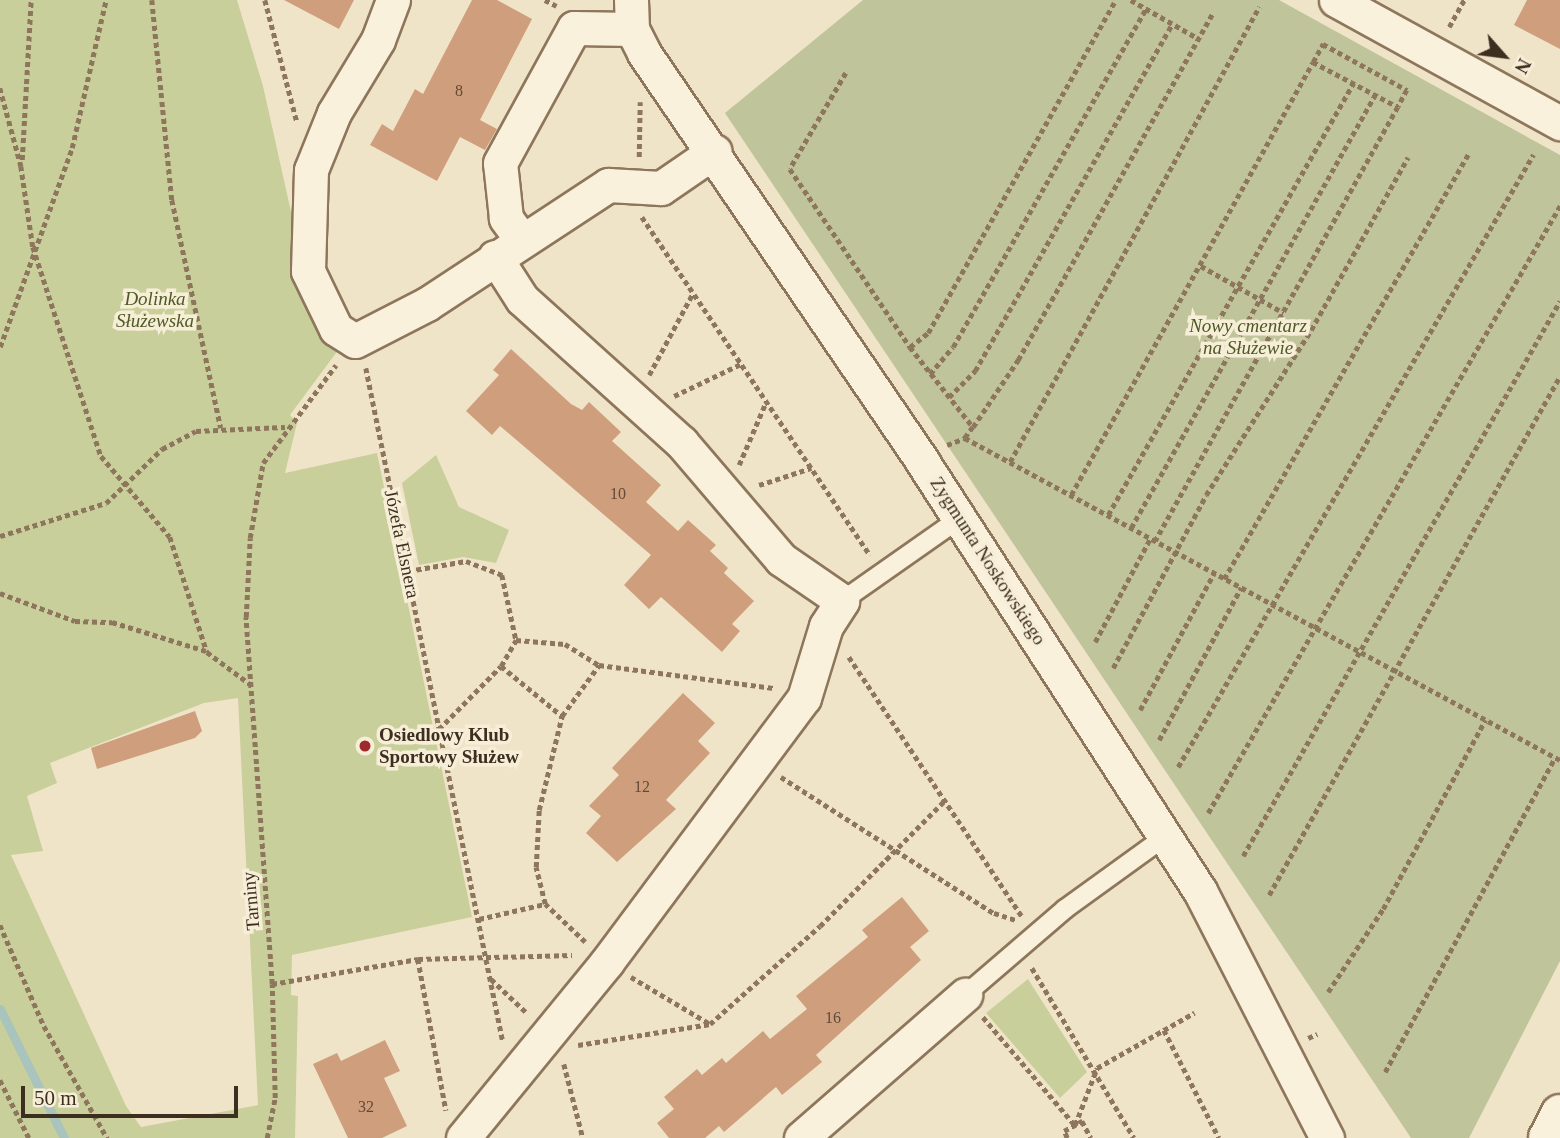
<!DOCTYPE html>
<meta charset="utf-8">
<style>
body{margin:0}
#map{position:relative;width:1560px;height:1138px;overflow:hidden;background:#f0e4c8;font-family:Georgia,serif}
div>[style]{position:absolute}
.green>*{inset:0;background:#c9cf9b}
.cemetery>*{inset:0;background:#bfc49a}
.stream>*{height:9px;margin:-4.5px;padding:0 4.5px;transform-origin:4.5px;border-radius:4.5px;background:#a9c4bc}
.building>*{inset:0;background:#cf9f7d}
.path>*{height:4.5px;margin-top:-2.25px;transform-origin:0;background:repeating-linear-gradient(90deg,#8d765c 0 5px,transparent 0 8.5px)}
.roads{filter:drop-shadow(2px 0 #8d765c) drop-shadow(-2px 0 #8d765c) drop-shadow(0 2px #8d765c) drop-shadow(0 -2px #8d765c)}
.service>*{height:18px;margin:-9px;padding:0 9px;transform-origin:9px;border-radius:9px;background:#faf1dc}
.minor>*{height:33px;margin:-16.5px;padding:0 16.5px;transform-origin:16.5px;border-radius:16.5px;background:#faf1dc}
.tertiary>*{height:38px;margin:-19px;padding:0 19px;transform-origin:19px;border-radius:19px;background:#faf1dc}
.dots>*{width:19px;height:19px;translate:-50% -50%;box-sizing:border-box;border:4px solid #f7eed8;border-radius:50%}
span{translate:-50% -50%;white-space:nowrap;text-align:center;line-height:1.15;-webkit-text-stroke:7px #f7eed8;paint-order:stroke}
.number-label{font-size:16px;color:#624a37}
.number-label span{-webkit-text-stroke-width:0}
.park-label{font-size:19px;color:#4d5a26;font-style:italic}
.street-label{font-size:19px;color:#3d2e20}
.poi-label{font-size:19px;color:#3d2e20;font-weight:700}
.left{translate:0 -50%;text-align:left}
.north{position:absolute;left:1469px;top:21px;width:70px;height:70px;-webkit-text-stroke:5px #f7eed8;paint-order:stroke;rotate:118deg;font-size:19px;font-weight:700;line-height:28px;text-align:center;color:#3d2e20}
.north::after{content:'';display:block;margin:auto;width:24px;height:32px;background:#3d2e20;clip-path:polygon(50% 0,100% 100%,50% 72%,0 100%)}
.scale{position:absolute;left:21px;top:1086px;width:217px;height:32px;box-sizing:border-box;border:4px solid #3d2e20;border-top:0;padding-left:9px;font-size:21px;line-height:24px;white-space:nowrap;color:#3d2e20;-webkit-text-stroke:5px #f7eed8;paint-order:stroke}
</style>
<div id="map">
<div class="green">
<i style="clip-path:polygon(evenodd,0 0,237px 0,263px 86px,316px 324px,325px 342px,339px 349px,290px 415px,297px 423px,285px 473px,377px 453px,472px 917px,292px 955px,291px 995px,298px 996px,295px 1138px,0 1138px,0 0,238px 698px,258px 1105px,141px 1127px,126px 1106px,11px 855px,43px 851px,27px 796px,57px 783px,50px 763px,204px 703px,238px 698px)"></i>
<i style="clip-path:polygon(436px 455px,459px 507px,509px 530px,496px 563px,463px 557px,419px 565px,402px 483px)"></i>
<i style="clip-path:polygon(1028px 979px,1087px 1072px,1060px 1098px,986px 1013px)"></i>
</div>
<div class="cemetery">
<i style="clip-path:polygon(863px 0,1279px 0,1560px 155px,1560px 961px,1469px 1138px,1411px 1138px,725px 113px)"></i>
</div>
<div class="stream">
<i style="left:0;top:1009px;width:144px;rotate:63.6deg"></i>
</div>
<div class="building">
<i style="clip-path:polygon(284px 0,354px 0,339px 29px)"></i>
<i style="clip-path:polygon(472px 0,497px 0,532px 19px,480px 120px,497px 129px,485px 150px,460px 137px,437px 181px,370px 145px,382px 124px,393px 131px,415px 89px,423px 94px)"></i>
<i style="clip-path:polygon(1527px 0,1560px 0,1560px 49px,1514px 25px)"></i>
<i style="clip-path:polygon(511px 349px,571px 404px,582px 410px,589px 402px,621px 432px,612px 441px,661px 485px,646px 502px,678px 531px,688px 520px,716px 545px,710px 551px,728px 568px,724px 573px,754px 601px,732px 624px,740px 631px,722px 652px,661px 597px,649px 609px,624px 585px,651px 555px,500px 426px,492px 435px,466px 411px,499px 375px,493px 370px)"></i>
<i style="clip-path:polygon(683px 693px,715px 723px,698px 741px,710px 753px,666px 800px,676px 809px,617px 862px,586px 833px,601px 816px,589px 806px,619px 775px,612px 768px)"></i>
<i style="clip-path:polygon(195px 711px,202px 731px,195px 738px,97px 769px,91px 748px)"></i>
<i style="clip-path:polygon(902px 897px,929px 931px,910px 947px,921px 960px,816px 1055px,822px 1062px,782px 1095px,776px 1087px,724px 1132px,719px 1126px,705px 1138px,669px 1138px,657px 1123px,674px 1109px,664px 1097px,697px 1069px,702px 1075px,722px 1058px,726px 1063px,763px 1031px,770px 1039px,807px 1009px,796px 996px,868px 937px,862px 930px)"></i>
<i style="clip-path:polygon(385px 1040px,400px 1071px,384px 1078px,407px 1126px,382px 1138px,348px 1138px,313px 1064px,337px 1053px,341px 1061px)"></i>
</div>
<div class="path">
<i style="left:152px;top:0;width:201px;rotate:84.3deg"></i>
<i style="left:172px;top:200px;width:233px;rotate:77.9deg"></i>
<i style="left:265px;top:0;width:126px;rotate:75.3deg"></i>
<i style="left:545px;top:0;width:13px;rotate:27deg"></i>
<i style="left:1131px;top:0;width:78px;rotate:29.8deg"></i>
<i style="left:1449px;top:27px;width:31px;rotate:-61deg"></i>
<i style="left:1313px;top:62px;width:21px;rotate:-61deg"></i>
<i style="left:1323px;top:44px;width:96px;rotate:28.7deg"></i>
<i style="left:1407px;top:90px;width:19px;rotate:118deg"></i>
<i style="left:846px;top:73px;width:111px;rotate:120.3deg"></i>
<i style="left:790px;top:169px;width:215px;rotate:56deg"></i>
<i style="left:910px;top:347px;width:102px;rotate:51.8deg"></i>
<i style="left:973px;top:427px;width:14px;rotate:126deg"></i>
<i style="left:0;top:88px;width:81px;rotate:74.9deg"></i>
<i style="left:21px;top:166px;width:82px;rotate:81.6deg"></i>
<i style="left:33px;top:247px;width:220px;rotate:72deg"></i>
<i style="left:101px;top:456px;width:106px;rotate:49.6deg"></i>
<i style="left:170px;top:537px;width:121px;rotate:72.2deg"></i>
<i style="left:207px;top:652px;width:54px;rotate:36.7deg"></i>
<i style="left:639px;top:157px;width:55px;rotate:-89deg"></i>
<i style="left:22px;top:160px;width:160px;rotate:-86.8deg"></i>
<i style="left:642px;top:217px;width:408px;rotate:56deg"></i>
<i style="left:1201px;top:266px;width:95px;rotate:29.5deg"></i>
<i style="left:0;top:347px;width:212px;rotate:-70.1deg"></i>
<i style="left:72px;top:148px;width:152px;rotate:-77.1deg"></i>
<i style="left:910px;top:347px;width:23px;rotate:-38deg"></i>
<i style="left:928px;top:333px;width:382px;rotate:-60.6deg"></i>
<i style="left:366px;top:368px;width:688px;rotate:78.51deg"></i>
<i style="left:930px;top:374px;width:35px;rotate:-50deg"></i>
<i style="left:953px;top:347px;width:389px;rotate:-60.3deg"></i>
<i style="left:649px;top:375px;width:93px;rotate:-61.8deg"></i>
<i style="left:674px;top:396px;width:74px;rotate:-25.5deg"></i>
<i style="left:949px;top:397px;width:37px;rotate:-45deg"></i>
<i style="left:975px;top:371px;width:399px;rotate:-60.4deg"></i>
<i style="left:973px;top:427px;width:81px;rotate:-56.1deg"></i>
<i style="left:1018px;top:360px;width:397px;rotate:-60.7deg"></i>
<i style="left:947px;top:445px;width:19px;rotate:-21deg"></i>
<i style="left:965px;top:438px;width:677px;rotate:28.42deg"></i>
<i style="left:1010px;top:462px;width:519px;rotate:-61.31deg"></i>
<i style="left:739px;top:465px;width:69px;rotate:-66.8deg"></i>
<i style="left:759px;top:485px;width:55px;rotate:-18.1deg"></i>
<i style="left:1071px;top:495px;width:496px;rotate:-60.8deg"></i>
<i style="left:1313px;top:62px;width:96px;rotate:27.9deg"></i>
<i style="left:1398px;top:107px;width:497px;rotate:119.2deg"></i>
<i style="left:1108px;top:515px;width:497px;rotate:-60.4deg"></i>
<i style="left:1131px;top:528px;width:497px;rotate:-60.6deg"></i>
<i style="left:0;top:536px;width:111px;rotate:-17.3deg"></i>
<i style="left:106px;top:503px;width:78px;rotate:-44deg"></i>
<i style="left:162px;top:449px;width:38px;rotate:-28deg"></i>
<i style="left:196px;top:431px;width:89px;rotate:-2.6deg"></i>
<i style="left:408px;top:571px;width:59px;rotate:-9.8deg"></i>
<i style="left:466px;top:561px;width:39px;rotate:21deg"></i>
<i style="left:502px;top:575px;width:66px;rotate:77.8deg"></i>
<i style="left:1224px;top:579px;width:490px;rotate:-60.1deg"></i>
<i style="left:0;top:593px;width:80px;rotate:20.5deg"></i>
<i style="left:75px;top:621px;width:37px;rotate:2deg"></i>
<i style="left:112px;top:622px;width:98px;rotate:17.1deg"></i>
<i style="left:1095px;top:642px;width:117px;rotate:-61.9deg"></i>
<i style="left:849px;top:657px;width:314px;rotate:56.3deg"></i>
<i style="left:501px;top:666px;width:79px;rotate:39.3deg"></i>
<i style="left:1113px;top:668px;width:196px;rotate:-61.7deg"></i>
<i style="left:1206px;top:495px;width:196px;rotate:-57.5deg"></i>
<i style="left:1311px;top:330px;width:198px;rotate:-60.7deg"></i>
<i style="left:1140px;top:710px;width:156px;rotate:-61.6deg"></i>
<i style="left:439px;top:729px;width:88px;rotate:-45.5deg"></i>
<i style="left:501px;top:666px;width:30px;rotate:-60deg"></i>
<i style="left:516px;top:640px;width:49px;rotate:4.7deg"></i>
<i style="left:565px;top:644px;width:40px;rotate:32deg"></i>
<i style="left:599px;top:665px;width:176px;rotate:7.5deg"></i>
<i style="left:1159px;top:740px;width:173px;rotate:-61.7deg"></i>
<i style="left:1178px;top:767px;width:708px;rotate:-59.88deg"></i>
<i style="left:781px;top:777px;width:253px;rotate:32.6deg"></i>
<i style="left:994px;top:913px;width:25px;rotate:18deg"></i>
<i style="left:1208px;top:813px;width:702px;rotate:-59.89deg"></i>
<i style="left:1243px;top:856px;width:639px;rotate:-60.27deg"></i>
<i style="left:1269px;top:895px;width:595px;rotate:-60.72deg"></i>
<i style="left:479px;top:919px;width:68px;rotate:-12.8deg"></i>
<i style="left:0;top:925px;width:110px;rotate:66.5deg"></i>
<i style="left:44px;top:1026px;width:129px;rotate:60.6deg"></i>
<i style="left:585px;top:942px;width:55px;rotate:-136.5deg"></i>
<i style="left:545px;top:904px;width:38px;rotate:-104deg"></i>
<i style="left:536px;top:867px;width:57px;rotate:-87deg"></i>
<i style="left:539px;top:810px;width:97px;rotate:-76.3deg"></i>
<i style="left:562px;top:716px;width:63px;rotate:-54deg"></i>
<i style="left:418px;top:959px;width:154px;rotate:-1.5deg"></i>
<i style="left:1032px;top:968px;width:198px;rotate:59deg"></i>
<i style="left:631px;top:977px;width:92px;rotate:30.7deg"></i>
<i style="left:491px;top:979px;width:50px;rotate:43.4deg"></i>
<i style="left:272px;top:984px;width:148px;rotate:-9.7deg"></i>
<i style="left:418px;top:959px;width:154px;rotate:79.5deg"></i>
<i style="left:1328px;top:992px;width:100px;rotate:-56.5deg"></i>
<i style="left:1383px;top:909px;width:215px;rotate:-61.6deg"></i>
<i style="left:983px;top:1017px;width:142px;rotate:49.6deg"></i>
<i style="left:1075px;top:1125px;width:61px;rotate:-68.9deg"></i>
<i style="left:1097px;top:1068px;width:112px;rotate:-29.6deg"></i>
<i style="left:1164px;top:1030px;width:121px;rotate:63deg"></i>
<i style="left:1308px;top:1038px;width:10px;rotate:-24deg"></i>
<i style="left:578px;top:1045px;width:134px;rotate:-9deg"></i>
<i style="left:710px;top:1024px;width:147px;rotate:-41.7deg"></i>
<i style="left:820px;top:926px;width:179px;rotate:-45.2deg"></i>
<i style="left:564px;top:1064px;width:76px;rotate:75.6deg"></i>
<i style="left:1385px;top:1072px;width:357px;rotate:-61.6deg"></i>
<i style="left:0;top:1080px;width:65px;rotate:63.4deg"></i>
<i style="left:267px;top:1138px;width:41px;rotate:-78.7deg"></i>
<i style="left:275px;top:1098px;width:114px;rotate:-91.5deg"></i>
<i style="left:272px;top:984px;width:368px;rotate:-94.1deg"></i>
<i style="left:246px;top:617px;width:79px;rotate:-87.1deg"></i>
<i style="left:250px;top:538px;width:76px;rotate:-80.2deg"></i>
<i style="left:263px;top:463px;width:122px;rotate:-53.3deg"></i>
<i style="left:1067px;top:1138px;width:8px;rotate:-113deg"></i>
<i style="left:1064px;top:1131px;width:21px;rotate:-29deg"></i>
<i style="left:1082px;top:1121px;width:19px;rotate:62deg"></i>
</div>
<div class="roads">
<div class="service">
<i style="left:842px;top:601px;width:144px;rotate:-35.1deg"></i>
<i style="left:965px;top:995px;width:132px;rotate:-40.7deg"></i>
<i style="left:1065px;top:909px;width:125px;rotate:-35.9deg"></i>
</div>
<div class="minor">
<i style="left:393px;top:0;width:43px;rotate:110.6deg"></i>
<i style="left:378px;top:40px;width:85px;rotate:121.1deg"></i>
<i style="left:334px;top:113px;width:61px;rotate:112deg"></i>
<i style="left:311px;top:170px;width:101px;rotate:91.7deg"></i>
<i style="left:308px;top:271px;width:64px;rotate:64.2deg"></i>
<i style="left:336px;top:329px;width:22px;rotate:32deg"></i>
<i style="left:355px;top:341px;width:81px;rotate:-27.2deg"></i>
<i style="left:427px;top:304px;width:217px;rotate:-33.3deg"></i>
<i style="left:608px;top:185px;width:53px;rotate:3.2deg"></i>
<i style="left:661px;top:188px;width:65px;rotate:-34.4deg"></i>
<i style="left:631px;top:0;width:29px;rotate:88deg"></i>
<i style="left:632px;top:29px;width:27px;rotate:63deg"></i>
<i style="left:644px;top:53px;width:494px;rotate:55.7deg"></i>
<i style="left:922px;top:461px;width:512px;rotate:57.12deg"></i>
<i style="left:1200px;top:891px;width:278px;rotate:62.8deg"></i>
<i style="left:1336px;top:0;width:256px;rotate:28.8deg"></i>
<i style="left:521px;top:239px;width:26px;rotate:-126deg"></i>
<i style="left:506px;top:218px;width:55px;rotate:-96.2deg"></i>
<i style="left:500px;top:163px;width:154px;rotate:-61.3deg"></i>
<i style="left:574px;top:28px;width:58px;rotate:1deg"></i>
<i style="left:463px;top:1138px;width:227px;rotate:-50.7deg"></i>
<i style="left:607px;top:962px;width:329px;rotate:-53.3deg"></i>
<i style="left:804px;top:698px;width:75px;rotate:-73deg"></i>
<i style="left:826px;top:626px;width:30px;rotate:-57deg"></i>
<i style="left:842px;top:601px;width:74px;rotate:-145.5deg"></i>
<i style="left:781px;top:559px;width:153px;rotate:-130.5deg"></i>
<i style="left:682px;top:443px;width:215px;rotate:-138deg"></i>
<i style="left:522px;top:299px;width:50px;rotate:-122.7deg"></i>
<i style="left:801px;top:1138px;width:218px;rotate:-41.1deg"></i>
</div>
<div class="tertiary">
<i style="left:1548px;top:1138px;width:27px;rotate:-63deg"></i>
</div>
</div>
<div class="dots">
<i style="left:365px;top:746px;background:#9e2a2b"></i>
</div>
<div class="number-label">
<span style="left:459px;top:91px">8</span>
<span style="left:618px;top:494px">10</span>
<span style="left:642px;top:787px">12</span>
<span style="left:833px;top:1018px">16</span>
<span style="left:366px;top:1107px">32</span>
</div>
<div class="park-label">
<span style="left:155px;top:310px">Dolinka<br>Służewska</span>
<span style="left:1248px;top:337px">Nowy cmentarz<br>na Służewie</span>
</div>
<div class="street-label">
<span style="left:402px;top:544px;rotate:78deg">Józefa Elsnera</span>
<span style="left:988px;top:561px;rotate:57deg">Zygmunta Noskowskiego</span>
<span style="left:251px;top:901px;rotate:-95deg">Tarniny</span>
</div>
<div class="poi-label">
<span class="left" style="left:379px;top:746px">Osiedlowy Klub<br>Sportowy Służew</span>
</div>
<div class="north">N</div>
<div class="scale">50 m</div>
</div>
